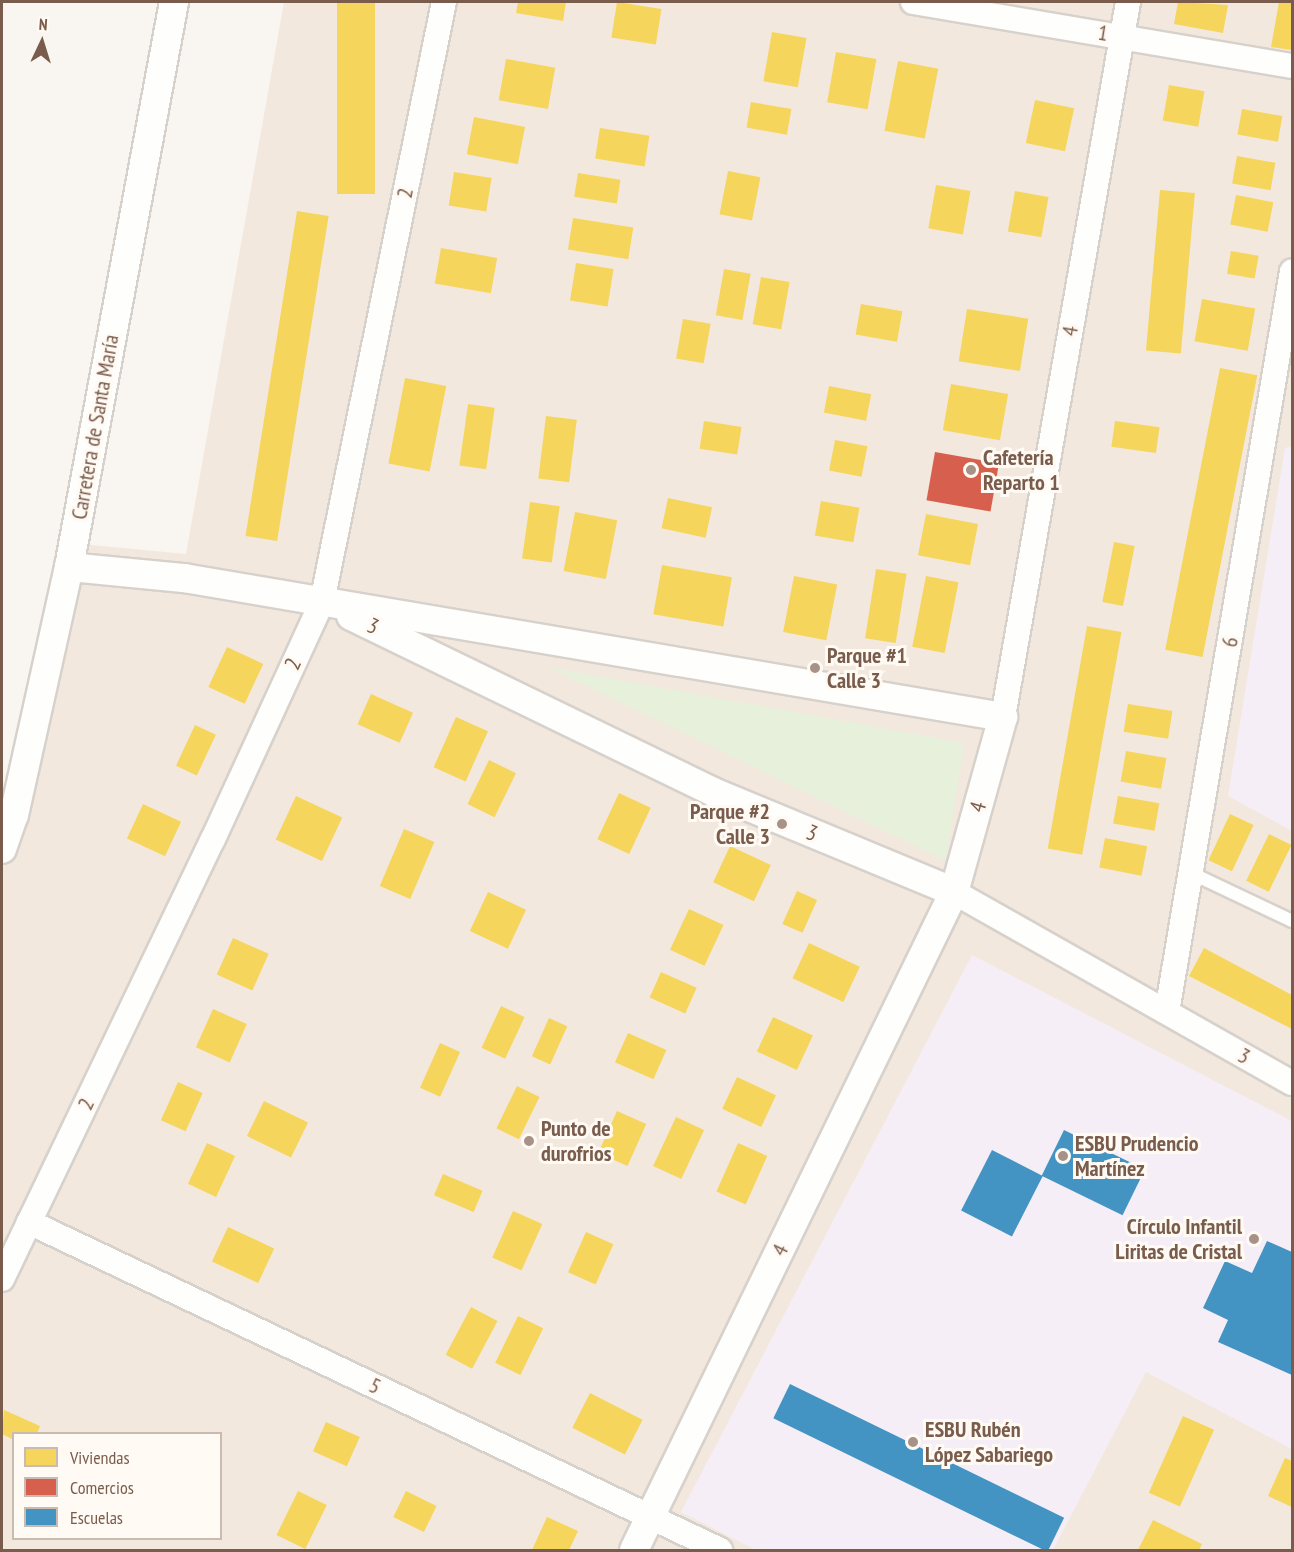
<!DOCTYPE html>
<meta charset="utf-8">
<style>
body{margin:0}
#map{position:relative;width:1294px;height:1552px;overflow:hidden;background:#f9f5f0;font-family:"PT Sans Narrow",sans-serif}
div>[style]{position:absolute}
.residential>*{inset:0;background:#f2e8de}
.education>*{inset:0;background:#f6eef6}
.green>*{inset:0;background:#e7f0db}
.homes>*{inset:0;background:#f6d55c;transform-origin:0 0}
.shops>*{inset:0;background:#d6604d;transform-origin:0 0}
.schools>*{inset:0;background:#4393c3;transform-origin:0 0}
.roads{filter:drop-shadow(2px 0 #d7d1cb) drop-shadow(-2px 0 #d7d1cb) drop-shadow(0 2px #d7d1cb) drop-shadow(0 -2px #d7d1cb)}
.service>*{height:12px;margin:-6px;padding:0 6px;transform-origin:6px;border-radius:6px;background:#fefefd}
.minor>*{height:24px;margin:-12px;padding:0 12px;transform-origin:12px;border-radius:12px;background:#fefefd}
.tertiary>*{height:28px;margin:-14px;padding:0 14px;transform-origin:14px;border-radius:14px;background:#fefefd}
.dots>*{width:16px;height:16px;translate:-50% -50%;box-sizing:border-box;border:3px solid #fffaf3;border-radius:50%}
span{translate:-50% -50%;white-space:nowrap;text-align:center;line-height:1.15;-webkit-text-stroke:6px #fffaf3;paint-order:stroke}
.street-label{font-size:22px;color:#7a5c4d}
.poi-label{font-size:22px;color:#7a5c4d;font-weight:700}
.left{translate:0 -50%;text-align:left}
.right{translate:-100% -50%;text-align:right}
.frame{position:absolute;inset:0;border:3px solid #7a5c4d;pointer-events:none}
.legend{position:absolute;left:12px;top:1432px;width:210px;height:108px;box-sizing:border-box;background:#fffaf3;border:2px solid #cabbb1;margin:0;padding:8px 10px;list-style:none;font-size:18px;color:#7a5c4d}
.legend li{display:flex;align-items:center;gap:12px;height:30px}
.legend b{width:30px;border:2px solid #cabbb1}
.north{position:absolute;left:12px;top:12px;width:60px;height:60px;-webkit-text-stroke:4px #fffaf3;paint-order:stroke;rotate:4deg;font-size:16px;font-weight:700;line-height:24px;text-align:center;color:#7a5c4d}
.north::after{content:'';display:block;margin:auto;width:21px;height:27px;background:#7a5c4d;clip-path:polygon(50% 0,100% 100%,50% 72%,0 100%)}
</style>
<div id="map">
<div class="residential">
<i style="clip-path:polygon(evenodd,284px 2px,1292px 2px,1292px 1550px,2px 1550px,2px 849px,70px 543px,186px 554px,284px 2px,14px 1434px,220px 1434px,220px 1538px,14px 1538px,14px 1434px)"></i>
</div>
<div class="education">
<i style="clip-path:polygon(1292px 446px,1292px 831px,1228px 796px,1285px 448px)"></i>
<i style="clip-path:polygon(972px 955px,1292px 1121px,1292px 1449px,1146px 1372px,1053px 1550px,756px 1550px,681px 1512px)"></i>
</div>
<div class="green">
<i style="clip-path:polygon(548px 667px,964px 743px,946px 861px)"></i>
</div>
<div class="homes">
<i style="left:337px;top:2px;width:38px;height:192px"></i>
<i style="clip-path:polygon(518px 2px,566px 2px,563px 21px,516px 13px)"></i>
<i style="left:617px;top:2px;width:45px;height:36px;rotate:9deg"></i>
<i style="clip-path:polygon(1178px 2px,1228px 5px,1223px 33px,1174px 24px)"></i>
<i style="clip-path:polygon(1279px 2px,1292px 2px,1292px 50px,1271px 47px)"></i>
<i style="left:772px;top:32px;width:35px;height:50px;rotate:10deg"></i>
<i style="left:836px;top:52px;width:41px;height:51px;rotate:10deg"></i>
<i style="left:506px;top:59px;width:50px;height:42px;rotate:10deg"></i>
<i style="left:898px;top:61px;width:41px;height:71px;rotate:11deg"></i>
<i style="left:1169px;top:85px;width:36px;height:36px;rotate:10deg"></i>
<i style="left:1035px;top:100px;width:40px;height:44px;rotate:12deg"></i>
<i style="left:751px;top:102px;width:41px;height:26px;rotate:10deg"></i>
<i style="left:1242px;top:109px;width:41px;height:26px;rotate:10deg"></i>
<i style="left:474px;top:117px;width:52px;height:38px;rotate:11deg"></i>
<i style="left:600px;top:128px;width:50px;height:31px;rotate:9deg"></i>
<i style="left:1237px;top:156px;width:39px;height:28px;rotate:10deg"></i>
<i style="left:728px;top:171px;width:33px;height:44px;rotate:11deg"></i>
<i style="left:454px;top:172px;width:38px;height:34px;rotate:9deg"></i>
<i style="left:578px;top:173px;width:43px;height:24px;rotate:9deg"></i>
<i style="left:936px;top:185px;width:35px;height:44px;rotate:10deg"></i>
<i style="left:1160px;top:190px;width:35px;height:161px;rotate:5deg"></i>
<i style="left:1015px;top:191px;width:34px;height:41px;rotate:10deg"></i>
<i style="left:1236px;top:195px;width:38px;height:30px;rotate:11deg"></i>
<i style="left:297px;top:211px;width:32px;height:329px;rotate:9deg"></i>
<i style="left:573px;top:218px;width:61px;height:32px;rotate:9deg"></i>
<i style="left:441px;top:248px;width:57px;height:36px;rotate:10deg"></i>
<i style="left:1231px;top:251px;width:28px;height:23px;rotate:10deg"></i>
<i style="left:576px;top:263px;width:38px;height:38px;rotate:9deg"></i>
<i style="left:724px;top:269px;width:27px;height:47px;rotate:10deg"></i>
<i style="left:761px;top:277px;width:29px;height:48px;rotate:10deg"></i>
<i style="left:1202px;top:299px;width:54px;height:43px;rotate:10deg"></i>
<i style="left:861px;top:304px;width:42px;height:31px;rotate:10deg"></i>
<i style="left:967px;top:309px;width:62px;height:53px;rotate:9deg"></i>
<i style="left:683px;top:319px;width:28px;height:40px;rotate:10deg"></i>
<i style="left:1220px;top:368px;width:38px;height:287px;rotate:11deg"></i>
<i style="left:405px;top:378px;width:42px;height:87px;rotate:11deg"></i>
<i style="left:951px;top:384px;width:58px;height:47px;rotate:10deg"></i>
<i style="left:829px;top:386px;width:43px;height:27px;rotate:11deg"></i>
<i style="left:468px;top:404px;width:27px;height:62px;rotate:8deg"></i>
<i style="left:546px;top:416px;width:31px;height:63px;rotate:7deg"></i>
<i style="left:704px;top:421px;width:38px;height:28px;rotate:9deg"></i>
<i style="left:1115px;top:421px;width:45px;height:26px;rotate:8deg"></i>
<i style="left:835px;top:440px;width:33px;height:31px;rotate:11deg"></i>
<i style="left:668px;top:498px;width:45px;height:31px;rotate:12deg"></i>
<i style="left:821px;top:501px;width:39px;height:35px;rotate:10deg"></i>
<i style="left:530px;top:502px;width:30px;height:57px;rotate:8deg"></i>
<i style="left:575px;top:512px;width:43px;height:60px;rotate:11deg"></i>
<i style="left:926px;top:514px;width:53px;height:42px;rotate:11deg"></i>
<i style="left:1114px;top:542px;width:21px;height:61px;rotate:11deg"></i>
<i style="left:662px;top:565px;width:71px;height:50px;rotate:10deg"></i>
<i style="left:876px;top:569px;width:31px;height:70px;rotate:9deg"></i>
<i style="left:794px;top:576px;width:44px;height:57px;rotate:11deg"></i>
<i style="left:926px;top:576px;width:33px;height:72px;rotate:11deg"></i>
<i style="left:1087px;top:626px;width:35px;height:226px;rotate:10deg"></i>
<i style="left:227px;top:647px;width:40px;height:44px;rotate:25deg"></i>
<i style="left:371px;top:694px;width:46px;height:33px;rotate:24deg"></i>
<i style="left:1128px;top:704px;width:45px;height:28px;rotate:9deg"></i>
<i style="left:456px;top:717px;width:35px;height:55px;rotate:24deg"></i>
<i style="left:195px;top:725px;width:23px;height:45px;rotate:25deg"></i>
<i style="left:1126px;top:751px;width:41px;height:31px;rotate:10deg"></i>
<i style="left:489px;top:760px;width:30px;height:49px;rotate:26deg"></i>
<i style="left:619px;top:793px;width:35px;height:51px;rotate:25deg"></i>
<i style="left:296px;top:796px;width:51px;height:48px;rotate:25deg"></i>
<i style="left:1118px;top:796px;width:42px;height:28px;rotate:10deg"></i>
<i style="left:143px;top:804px;width:42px;height:38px;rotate:25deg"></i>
<i style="left:1230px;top:814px;width:26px;height:51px;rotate:25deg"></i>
<i style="left:404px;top:829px;width:33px;height:62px;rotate:23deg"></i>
<i style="left:1269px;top:834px;width:25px;height:52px;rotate:26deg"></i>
<i style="left:1105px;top:838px;width:43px;height:30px;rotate:11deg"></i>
<i style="left:730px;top:846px;width:45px;height:40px;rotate:25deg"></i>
<i style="left:797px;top:891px;width:22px;height:36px;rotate:24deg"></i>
<i style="left:488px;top:892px;width:42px;height:43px;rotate:25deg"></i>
<i style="left:689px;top:909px;width:38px;height:45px;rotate:25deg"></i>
<i style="left:233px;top:938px;width:39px;height:40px;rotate:24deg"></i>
<i style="left:809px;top:943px;width:56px;height:39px;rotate:25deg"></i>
<i style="clip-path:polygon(1204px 948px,1292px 995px,1292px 1029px,1189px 976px)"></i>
<i style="left:661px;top:972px;width:39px;height:28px;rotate:24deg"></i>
<i style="left:501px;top:1006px;width:26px;height:46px;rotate:25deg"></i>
<i style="left:213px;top:1009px;width:37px;height:42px;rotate:24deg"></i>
<i style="left:773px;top:1017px;width:44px;height:38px;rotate:25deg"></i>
<i style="left:549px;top:1018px;width:20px;height:42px;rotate:24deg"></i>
<i style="left:628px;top:1033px;width:42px;height:32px;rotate:24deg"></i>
<i style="left:440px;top:1043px;width:22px;height:49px;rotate:24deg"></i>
<i style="left:737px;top:1077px;width:43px;height:35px;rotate:25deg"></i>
<i style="left:178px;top:1082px;width:27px;height:42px;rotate:24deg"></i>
<i style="left:517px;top:1086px;width:25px;height:47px;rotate:26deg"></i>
<i style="left:264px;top:1101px;width:49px;height:39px;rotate:26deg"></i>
<i style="left:617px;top:1111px;width:32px;height:46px;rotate:24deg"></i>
<i style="left:676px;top:1117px;width:31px;height:54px;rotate:25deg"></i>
<i style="left:207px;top:1143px;width:31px;height:45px;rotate:25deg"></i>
<i style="left:738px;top:1143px;width:32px;height:53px;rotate:24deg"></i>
<i style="left:443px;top:1174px;width:43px;height:23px;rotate:23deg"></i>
<i style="left:513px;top:1211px;width:32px;height:51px;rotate:24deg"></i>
<i style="left:228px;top:1227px;width:51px;height:38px;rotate:25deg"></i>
<i style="left:586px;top:1232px;width:30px;height:44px;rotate:24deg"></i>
<i style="left:471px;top:1307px;width:30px;height:54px;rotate:28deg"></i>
<i style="left:518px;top:1316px;width:28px;height:52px;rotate:26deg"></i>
<i style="left:590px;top:1393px;width:59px;height:39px;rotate:27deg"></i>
<i style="clip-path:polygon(4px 1410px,40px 1426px,37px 1434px,14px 1434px,14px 1440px,2px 1434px)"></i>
<i style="left:1183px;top:1416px;width:34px;height:84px;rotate:24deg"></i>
<i style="left:326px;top:1422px;width:37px;height:32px;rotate:24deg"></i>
<i style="clip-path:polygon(1285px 1458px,1292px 1461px,1292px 1507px,1268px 1496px)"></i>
<i style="left:298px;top:1491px;width:32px;height:49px;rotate:26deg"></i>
<i style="left:406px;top:1491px;width:34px;height:29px;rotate:26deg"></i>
<i style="clip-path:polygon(547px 1517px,578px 1531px,569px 1550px,532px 1550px)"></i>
<i style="clip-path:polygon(1153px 1520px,1202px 1544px,1199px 1550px,1138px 1550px)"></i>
</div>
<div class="shops">
<i style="left:935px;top:452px;width:65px;height:49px;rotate:10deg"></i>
</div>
<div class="schools">
<i style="left:1064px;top:1130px;width:90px;height:51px;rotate:26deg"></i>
<i style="left:992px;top:1150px;width:57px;height:68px;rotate:27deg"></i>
<i style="clip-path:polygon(1267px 1241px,1292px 1252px,1292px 1375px,1218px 1342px,1228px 1320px,1203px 1308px,1225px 1261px,1252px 1273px)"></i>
<i style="left:790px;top:1384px;width:305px;height:38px;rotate:26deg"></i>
</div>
<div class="roads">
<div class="service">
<i style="left:1191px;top:873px;width:112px;rotate:25.4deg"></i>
</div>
<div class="minor">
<i style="left:913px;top:2px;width:384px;rotate:9.6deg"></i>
<i style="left:1003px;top:717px;width:726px;rotate:-80.08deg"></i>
<i style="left:954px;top:892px;width:388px;rotate:29.5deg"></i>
<i style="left:1167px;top:1012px;width:751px;rotate:-80.42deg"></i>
<i style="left:29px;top:1222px;width:765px;rotate:25.39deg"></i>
<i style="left:2px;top:1279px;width:488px;rotate:-64.4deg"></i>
<i style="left:213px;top:839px;width:261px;rotate:-65.3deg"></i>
<i style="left:322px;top:602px;width:612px;rotate:-78.51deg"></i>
</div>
<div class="tertiary">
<i style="left:69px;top:567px;width:116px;rotate:5.5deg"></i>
<i style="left:184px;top:578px;width:831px;rotate:9.63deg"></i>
<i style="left:1003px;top:717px;width:182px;rotate:105.6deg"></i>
<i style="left:954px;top:892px;width:732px;rotate:115.93deg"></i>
<i style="left:351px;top:616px;width:403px;rotate:25.9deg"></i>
<i style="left:713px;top:792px;width:261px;rotate:22.5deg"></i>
<i style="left:2px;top:849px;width:36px;rotate:-71deg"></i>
<i style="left:14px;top:815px;width:254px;rotate:-77.5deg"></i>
<i style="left:69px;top:567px;width:575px;rotate:-79.47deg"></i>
</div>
</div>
<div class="dots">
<i style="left:971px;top:470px;background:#a69286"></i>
<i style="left:815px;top:668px;background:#a69286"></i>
<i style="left:782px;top:824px;background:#a69286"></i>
<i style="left:529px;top:1141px;background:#a69286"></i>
<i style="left:1063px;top:1156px;background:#a69286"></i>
<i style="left:1254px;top:1239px;background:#a69286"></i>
<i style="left:913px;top:1442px;background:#a69286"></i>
</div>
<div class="street-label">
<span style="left:1103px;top:33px;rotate:9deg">1</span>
<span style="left:405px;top:193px;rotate:-79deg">2</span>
<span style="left:1070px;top:331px;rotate:-80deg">4</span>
<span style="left:95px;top:427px;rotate:-80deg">Carretera de Santa María</span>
<span style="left:373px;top:626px;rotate:26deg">3</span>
<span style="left:1230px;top:642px;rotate:-80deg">6</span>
<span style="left:293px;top:664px;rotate:-65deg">2</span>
<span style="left:978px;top:807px;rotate:-74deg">4</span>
<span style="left:812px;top:833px;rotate:23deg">3</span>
<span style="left:1244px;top:1056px;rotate:30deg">3</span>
<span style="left:86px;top:1104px;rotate:-64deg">2</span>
<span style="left:780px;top:1250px;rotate:-64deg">4</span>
<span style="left:375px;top:1386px;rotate:25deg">5</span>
</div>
<div class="poi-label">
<span class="left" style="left:983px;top:470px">Cafetería<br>Reparto 1</span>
<span class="left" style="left:827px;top:668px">Parque #1<br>Calle 3</span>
<span class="right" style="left:770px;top:824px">Parque #2<br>Calle 3</span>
<span class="left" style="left:541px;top:1141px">Punto de<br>durofrios</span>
<span class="left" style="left:1075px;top:1156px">ESBU Prudencio<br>Martínez</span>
<span class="right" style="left:1242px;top:1239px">Círculo Infantil<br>Liritas de Cristal</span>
<span class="left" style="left:925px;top:1442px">ESBU Rubén<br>López Sabariego</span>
</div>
<div class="frame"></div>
<ul class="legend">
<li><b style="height:16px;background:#f6d55c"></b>Viviendas</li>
<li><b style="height:16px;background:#d6604d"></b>Comercios</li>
<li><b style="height:16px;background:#4393c3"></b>Escuelas</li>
</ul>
<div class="north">N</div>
</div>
